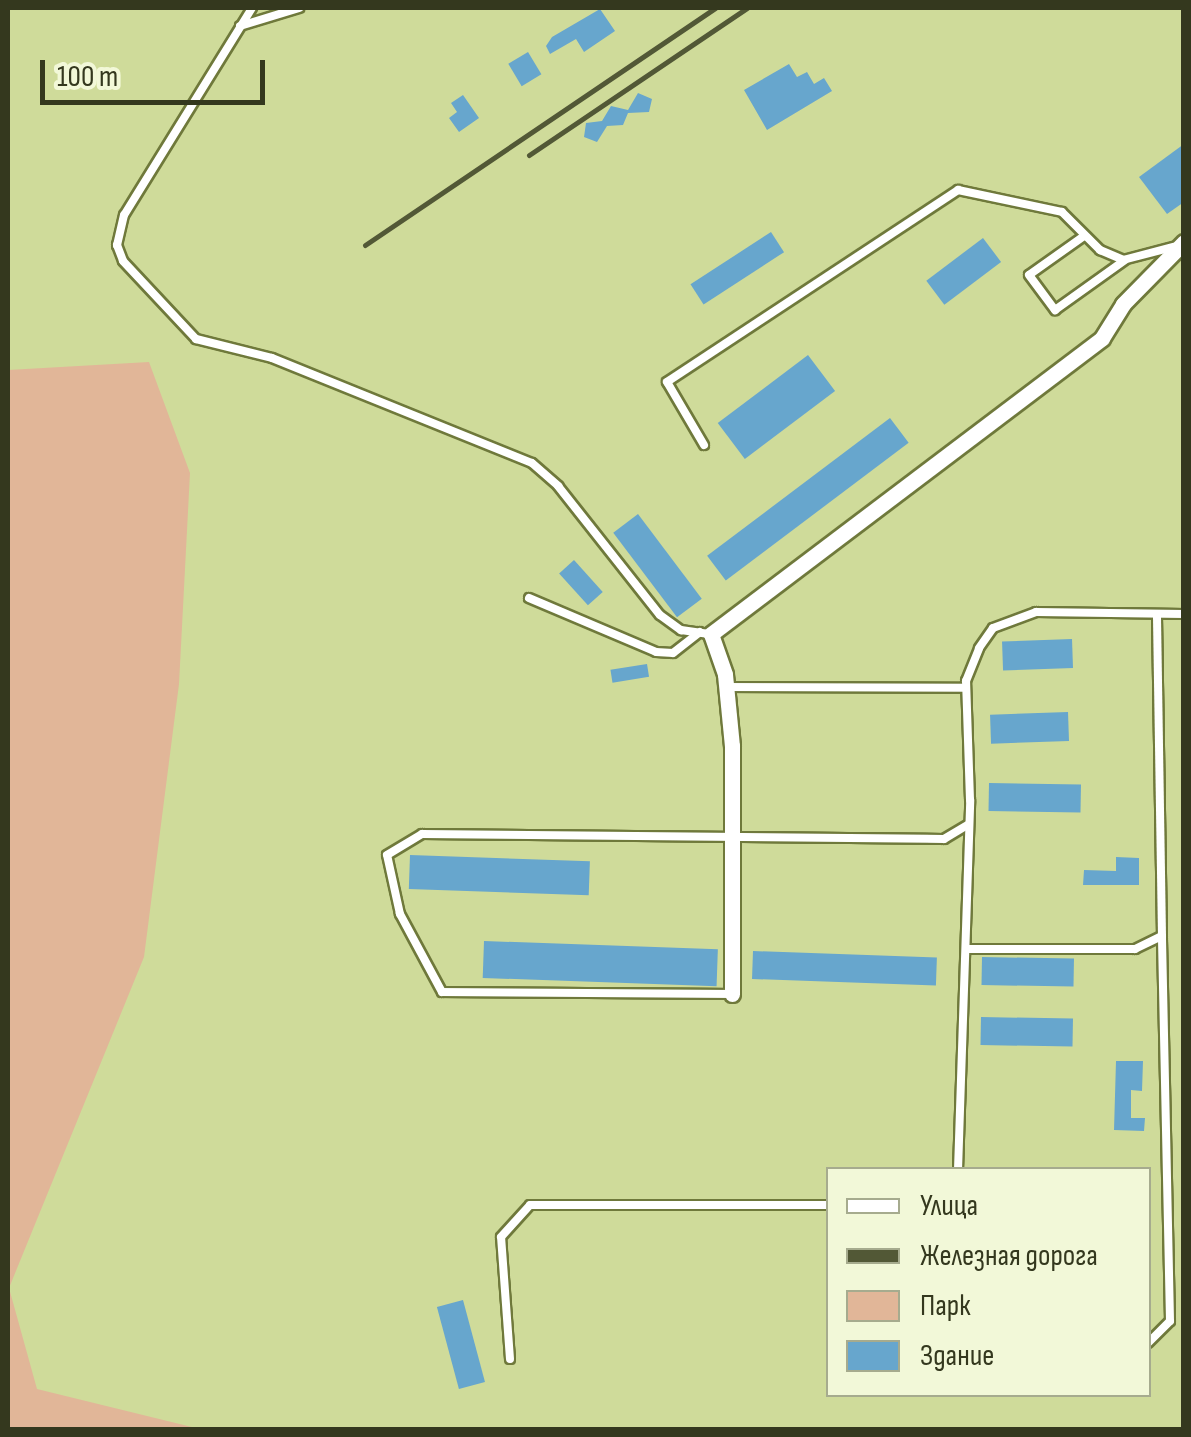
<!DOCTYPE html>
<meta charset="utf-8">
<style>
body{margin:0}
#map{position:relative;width:1191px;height:1437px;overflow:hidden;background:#cfdb9a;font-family:"Sofia Sans Condensed",sans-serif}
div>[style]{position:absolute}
.green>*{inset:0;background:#e1b698}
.building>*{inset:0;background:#67a6cd;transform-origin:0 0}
.roads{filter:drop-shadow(2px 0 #6f793b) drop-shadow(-2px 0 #6f793b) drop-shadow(0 2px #6f793b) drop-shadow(0 -2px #6f793b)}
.lane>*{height:8px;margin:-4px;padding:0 4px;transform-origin:4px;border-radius:4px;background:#fff}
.street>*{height:15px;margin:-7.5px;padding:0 7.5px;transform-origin:7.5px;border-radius:7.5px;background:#fff}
.rail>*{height:5px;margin:-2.5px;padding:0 2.5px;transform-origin:2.5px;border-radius:2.5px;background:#525836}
span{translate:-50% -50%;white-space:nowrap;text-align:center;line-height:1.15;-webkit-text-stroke:8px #f2f8d8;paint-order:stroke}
.frame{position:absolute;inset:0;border:10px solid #34381e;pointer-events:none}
.legend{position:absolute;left:826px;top:1167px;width:325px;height:230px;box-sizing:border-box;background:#f2f8d8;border:2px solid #a6ab8e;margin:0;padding:12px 18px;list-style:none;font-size:30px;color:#34381e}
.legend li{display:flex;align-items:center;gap:20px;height:50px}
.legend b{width:50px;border:2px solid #a6ab8e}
.scale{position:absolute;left:40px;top:60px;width:225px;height:45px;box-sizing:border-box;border:5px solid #34381e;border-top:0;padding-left:12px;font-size:30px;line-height:35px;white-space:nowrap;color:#34381e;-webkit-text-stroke:8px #f2f8d8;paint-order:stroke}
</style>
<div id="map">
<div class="green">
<i style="clip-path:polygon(149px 362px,190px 473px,179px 684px,144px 957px,9px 1288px,37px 1389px,200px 1429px,8px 1429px,8px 370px)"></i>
</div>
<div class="building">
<i style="clip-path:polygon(600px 9px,615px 31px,584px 52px,576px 39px,550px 54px,546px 46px,552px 37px)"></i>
<i style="left:528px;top:52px;width:26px;height:23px;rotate:59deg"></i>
<i style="clip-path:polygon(789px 64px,797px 77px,807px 72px,814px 84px,824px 78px,832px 91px,767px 130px,744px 90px)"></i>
<i style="clip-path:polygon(638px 93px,652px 99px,649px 112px,628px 113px,623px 125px,607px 126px,597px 142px,584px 137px,586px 123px,602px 121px,611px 106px,628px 110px)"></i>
<i style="clip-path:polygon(463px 95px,479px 118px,459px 132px,449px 118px,457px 112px,451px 103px)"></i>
<i style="clip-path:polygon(1184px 144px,1184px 202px,1167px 214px,1139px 177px)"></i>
<i style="left:771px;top:232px;width:24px;height:96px;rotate:57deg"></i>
<i style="left:983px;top:238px;width:30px;height:71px;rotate:53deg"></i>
<i style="left:808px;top:355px;width:45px;height:113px;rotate:53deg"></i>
<i style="left:890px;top:418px;width:31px;height:229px;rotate:53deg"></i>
<i style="left:638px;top:514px;width:106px;height:31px;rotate:53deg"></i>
<i style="left:574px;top:560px;width:43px;height:20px;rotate:48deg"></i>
<i style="left:1072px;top:639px;width:29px;height:70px;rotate:88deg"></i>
<i style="left:647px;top:664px;width:13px;height:37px;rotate:81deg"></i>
<i style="left:1068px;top:712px;width:29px;height:78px;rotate:88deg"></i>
<i style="left:989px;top:783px;width:92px;height:28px;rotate:1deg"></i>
<i style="left:410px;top:855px;width:180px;height:34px;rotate:2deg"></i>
<i style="clip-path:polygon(1116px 857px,1139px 858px,1139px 885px,1083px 885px,1084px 870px,1116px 871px)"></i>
<i style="left:484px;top:941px;width:234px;height:37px;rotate:2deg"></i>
<i style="left:753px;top:951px;width:184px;height:28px;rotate:2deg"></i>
<i style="left:982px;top:957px;width:92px;height:28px;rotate:1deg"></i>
<i style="left:981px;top:1017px;width:92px;height:28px;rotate:1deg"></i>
<i style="clip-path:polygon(1116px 1061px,1143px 1061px,1142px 1091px,1131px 1090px,1131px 1118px,1145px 1118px,1144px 1131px,1114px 1130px)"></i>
<i style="left:463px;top:1300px;width:85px;height:27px;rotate:75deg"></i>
</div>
<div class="roads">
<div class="lane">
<i style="left:252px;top:8px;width:243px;rotate:121.7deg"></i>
<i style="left:124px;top:215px;width:31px;rotate:103deg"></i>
<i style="left:117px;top:245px;width:17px;rotate:69deg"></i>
<i style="left:123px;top:261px;width:107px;rotate:46.9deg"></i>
<i style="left:196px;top:339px;width:78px;rotate:14deg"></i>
<i style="left:272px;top:358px;width:280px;rotate:22deg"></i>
<i style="left:532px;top:463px;width:35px;rotate:41deg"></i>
<i style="left:558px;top:486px;width:164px;rotate:51.7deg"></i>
<i style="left:660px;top:615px;width:26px;rotate:36deg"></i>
<i style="left:681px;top:630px;width:30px;rotate:8deg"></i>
<i style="left:240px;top:26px;width:62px;rotate:-17deg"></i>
<i style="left:1084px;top:236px;width:67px;rotate:144.7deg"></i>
<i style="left:1029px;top:275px;width:44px;rotate:53.4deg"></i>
<i style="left:1055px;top:310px;width:86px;rotate:-35.5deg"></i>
<i style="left:704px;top:445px;width:73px;rotate:-120.4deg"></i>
<i style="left:667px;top:382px;width:349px;rotate:-33.4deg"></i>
<i style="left:958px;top:190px;width:106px;rotate:11.9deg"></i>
<i style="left:1062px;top:212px;width:54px;rotate:45deg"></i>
<i style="left:1100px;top:250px;width:25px;rotate:23deg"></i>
<i style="left:1123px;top:260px;width:52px;rotate:-14.6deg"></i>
<i style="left:529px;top:598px;width:138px;rotate:23deg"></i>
<i style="left:656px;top:652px;width:17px;rotate:3deg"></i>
<i style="left:673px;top:653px;width:34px;rotate:-38deg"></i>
<i style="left:726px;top:687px;width:240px;rotate:0.2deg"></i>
<i style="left:966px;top:949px;width:169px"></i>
<i style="left:1135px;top:949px;width:30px;rotate:-26deg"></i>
<i style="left:1162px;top:936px;width:322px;rotate:-90.9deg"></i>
<i style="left:732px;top:994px;width:290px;rotate:-179.6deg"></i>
<i style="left:442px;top:992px;width:89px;rotate:-118.3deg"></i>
<i style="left:400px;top:914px;width:60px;rotate:-102.4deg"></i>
<i style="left:387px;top:855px;width:41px;rotate:-31deg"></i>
<i style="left:422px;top:834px;width:522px;rotate:0.55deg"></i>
<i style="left:944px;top:839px;width:29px;rotate:-31deg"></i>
<i style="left:958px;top:1170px;width:370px;rotate:-88.1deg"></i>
<i style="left:970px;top:800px;width:119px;rotate:-91.9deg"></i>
<i style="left:966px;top:681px;width:35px;rotate:-68deg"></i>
<i style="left:979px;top:648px;width:24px;rotate:-55deg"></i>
<i style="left:993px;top:628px;width:46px;rotate:-20.4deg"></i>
<i style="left:1036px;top:612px;width:148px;rotate:0.8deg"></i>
<i style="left:1148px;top:1343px;width:31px;rotate:-45deg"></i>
<i style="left:1170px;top:1321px;width:385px;rotate:-91.2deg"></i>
<i style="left:510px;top:1359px;width:122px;rotate:-94.2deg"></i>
<i style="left:501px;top:1237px;width:43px;rotate:-47.8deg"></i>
<i style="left:530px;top:1205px;width:298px"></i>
</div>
<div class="street">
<i style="left:732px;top:994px;width:248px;rotate:-90deg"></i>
<i style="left:732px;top:746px;width:72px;rotate:-95.6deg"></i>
<i style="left:725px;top:674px;width:42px;rotate:-109.3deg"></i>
<i style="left:711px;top:634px;width:490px;rotate:-37.1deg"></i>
<i style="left:1102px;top:338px;width:40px;rotate:-58deg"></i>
<i style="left:1123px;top:304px;width:87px;rotate:-45.5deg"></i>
</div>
</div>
<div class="rail">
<i style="left:529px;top:155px;width:263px;rotate:-34deg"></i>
<i style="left:365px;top:245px;width:423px;rotate:-34.1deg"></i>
</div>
<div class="frame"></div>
<ul class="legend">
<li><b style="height:12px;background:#fff"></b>Улица</li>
<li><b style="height:12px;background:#525836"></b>Железная дорога</li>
<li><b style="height:28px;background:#e1b698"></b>Парк</li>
<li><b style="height:28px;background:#67a6cd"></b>Здание</li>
</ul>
<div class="scale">100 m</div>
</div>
